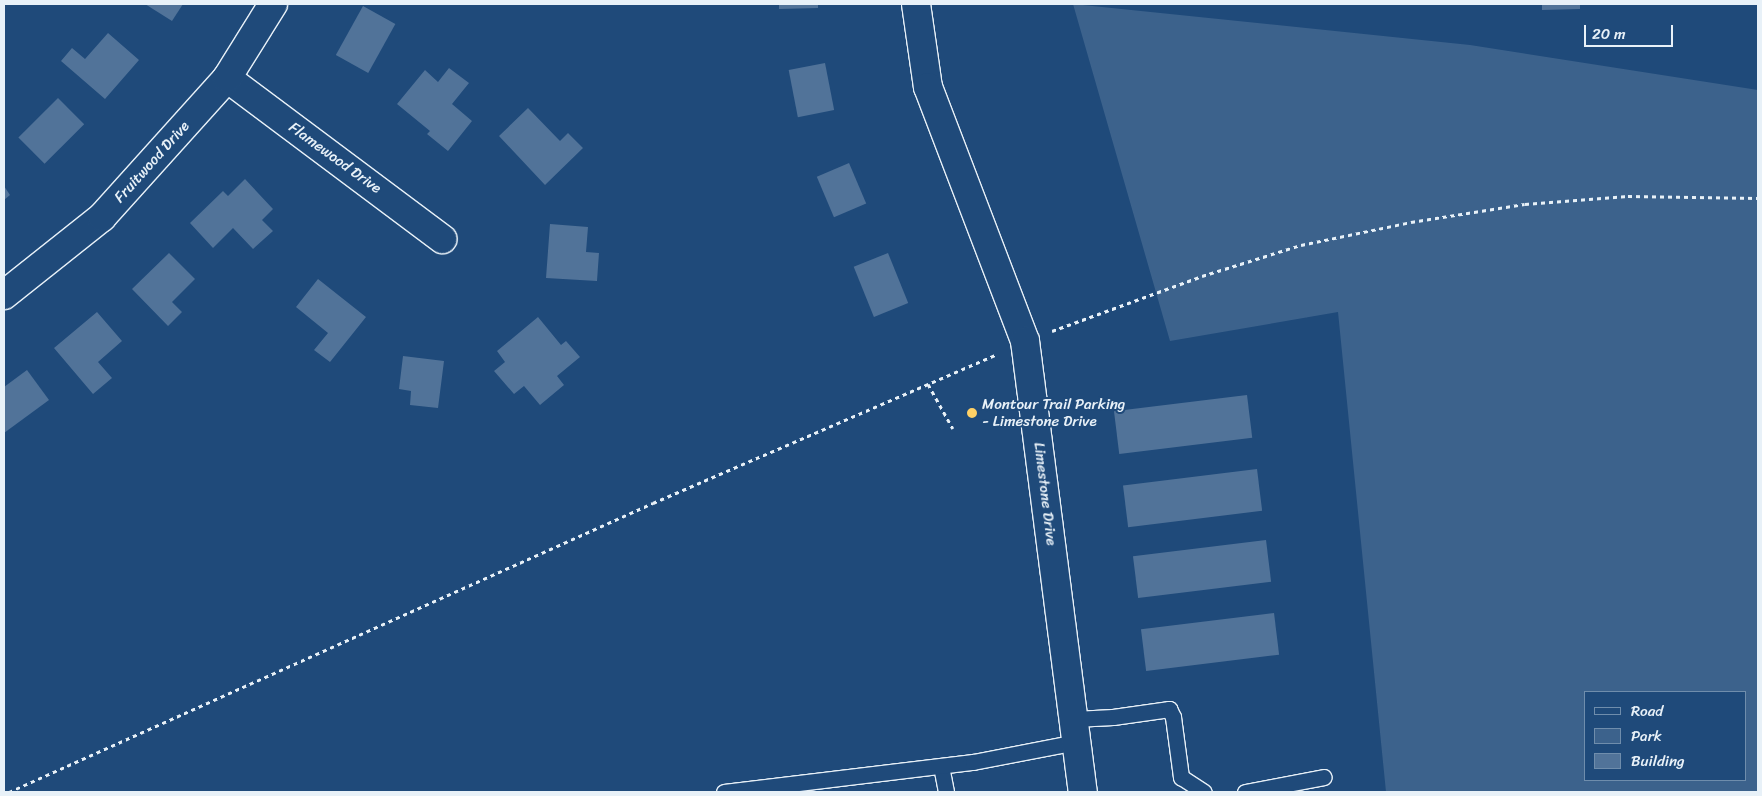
<!DOCTYPE html>
<style>
body{margin:0}
#map{position:relative;width:1762px;height:796px;overflow:hidden;background:#1f4a7a;font-family:Sriracha,sans-serif}
div>[style]{position:absolute}
.green>*{inset:0;background:#3c628c}
.building>*{inset:0;background:#517399;transform-origin:0 0}
.path>*{height:3px;margin-top:-1.5px;transform-origin:0;background:repeating-linear-gradient(90deg,#e8f1f8 0 4px,transparent 0 8px)}
.roads{filter:drop-shadow(1px 0 #e8f1f8) drop-shadow(-1px 0 #e8f1f8) drop-shadow(0 1px #e8f1f8) drop-shadow(0 -1px #e8f1f8)}
.service>*{height:15px;margin:-7.5px;padding:0 7.5px;transform-origin:7.5px;border-radius:7.5px;background:#1f4a7a}
.minor>*{height:28px;margin:-14px;padding:0 14px;transform-origin:14px;border-radius:14px;background:#1f4a7a}
.dots>*{width:14px;height:14px;translate:-50% -50%;box-sizing:border-box;border:2px solid #1f4a7a;border-radius:50%}
span{translate:-50% -50%;white-space:nowrap;text-align:center;line-height:1.15;-webkit-text-stroke:4px #1f4a7a;paint-order:stroke}
.street-label{font-size:15px;color:#e8f1f8}
.poi-label{font-size:15px;color:#e8f1f8}
.left{translate:0 -50%;text-align:left}
.frame{position:absolute;inset:0;border:5px solid #e8f1f8;pointer-events:none}
.legend{position:absolute;left:1584px;top:691px;width:162px;height:90px;box-sizing:border-box;background:#1f4a7a;border:1px solid #6f8dac;margin:0;padding:6px 9px;list-style:none;font-size:15px;color:#e8f1f8}
.legend li{display:flex;align-items:center;gap:10px;height:25px}
.legend b{width:25px;border:1px solid #6f8dac}
.scale{position:absolute;left:1584px;top:25px;width:89px;height:22px;box-sizing:border-box;border:2px solid #e8f1f8;border-top:0;padding-left:6px;font-size:15px;line-height:18px;white-space:nowrap;color:#e8f1f8;-webkit-text-stroke:4px #1f4a7a;paint-order:stroke}
</style>
<div id="map">
<div class="green">
<i style="clip-path:polygon(evenodd,1073px 4px,1470px 45px,1758px 90px,1758px 792px,1386px 792px,1338px 312px,1170px 341px,1073px 4px,1586px 692px,1746px 692px,1746px 780px,1586px 780px,1586px 692px)"></i>
</div>
<div class="building">
<i style="clip-path:polygon(145px 4px,183px 4px,172px 21px)"></i>
<i style="clip-path:polygon(779px 4px,818px 4px,818px 8px,779px 9px)"></i>
<i style="clip-path:polygon(1542px 4px,1580px 4px,1580px 9px,1542px 10px)"></i>
<i style="left:363px;top:6px;width:37px;height:56px;rotate:29deg"></i>
<i style="clip-path:polygon(108px 33px,139px 60px,105px 99px,61px 61px,72px 48px,85px 59px)"></i>
<i style="left:825px;top:63px;width:48px;height:37px;rotate:79deg"></i>
<i style="clip-path:polygon(449px 68px,469px 83px,452px 104px,472px 121px,448px 151px,427px 134px,430px 131px,397px 104px,425px 70px,438px 82px)"></i>
<i style="left:58px;top:98px;width:37px;height:56px;rotate:45deg"></i>
<i style="clip-path:polygon(528px 108px,560px 141px,568px 133px,583px 148px,545px 185px,499px 136px)"></i>
<i style="left:849px;top:163px;width:44px;height:35px;rotate:67deg"></i>
<i style="clip-path:polygon(245px 179px,273px 209px,262px 220px,273px 231px,253px 249px,233px 228px,213px 248px,190px 223px,223px 191px,228px 196px)"></i>
<i style="clip-path:polygon(4px 186px,10px 195px,4px 200px)"></i>
<i style="clip-path:polygon(550px 224px,588px 227px,586px 252px,599px 253px,597px 281px,546px 278px)"></i>
<i style="clip-path:polygon(169px 253px,195px 279px,172px 302px,182px 312px,168px 326px,132px 289px)"></i>
<i style="left:888px;top:253px;width:54px;height:37px;rotate:68deg"></i>
<i style="clip-path:polygon(318px 279px,366px 317px,330px 362px,314px 350px,328px 333px,296px 307px)"></i>
<i style="clip-path:polygon(97px 312px,122px 341px,98px 362px,112px 378px,93px 394px,54px 348px)"></i>
<i style="clip-path:polygon(538px 317px,561px 345px,566px 341px,580px 357px,557px 376px,564px 385px,540px 405px,524px 386px,514px 394px,494px 371px,505px 362px,497px 351px)"></i>
<i style="clip-path:polygon(403px 356px,444px 361px,438px 408px,410px 405px,411px 391px,399px 389px)"></i>
<i style="clip-path:polygon(27px 370px,49px 400px,4px 433px,4px 387px)"></i>
<i style="left:1247px;top:395px;width:43px;height:134px;rotate:83deg"></i>
<i style="left:1257px;top:469px;width:42px;height:135px;rotate:83deg"></i>
<i style="left:1266px;top:540px;width:42px;height:134px;rotate:83deg"></i>
<i style="left:1274px;top:613px;width:42px;height:134px;rotate:83deg"></i>
</div>
<div class="path">
<i style="left:1052px;top:331px;width:160px;rotate:-20.1deg"></i>
<i style="left:1202px;top:276px;width:104px;rotate:-17.4deg"></i>
<i style="left:1301px;top:245px;width:112px;rotate:-11.8deg"></i>
<i style="left:1411px;top:222px;width:115px;rotate:-9deg"></i>
<i style="left:1525px;top:204px;width:103px;rotate:-4.4deg"></i>
<i style="left:1628px;top:196px;width:130px;rotate:0.9deg"></i>
<i style="left:928px;top:384px;width:51px;rotate:60.9deg"></i>
<i style="left:9px;top:792px;width:706px;rotate:-24.17deg"></i>
<i style="left:653px;top:503px;width:375px;rotate:-23.4deg"></i>
</div>
<div class="roads">
<div class="service">
<i style="left:1074px;top:719px;width:39px;rotate:-3deg"></i>
<i style="left:1113px;top:717px;width:57px;rotate:-8.1deg"></i>
<i style="left:1169px;top:709px;width:9px;rotate:63deg"></i>
<i style="left:1173px;top:717px;width:61px;rotate:82.4deg"></i>
<i style="left:1181px;top:777px;width:27px;rotate:33deg"></i>
<i style="left:941px;top:766px;width:26px;rotate:79deg"></i>
<i style="left:724px;top:792px;width:251px;rotate:-6.9deg"></i>
<i style="left:973px;top:762px;width:106px;rotate:-10.9deg"></i>
<i style="left:1245px;top:792px;width:80px;rotate:-10.8deg"></i>
</div>
<div class="minor">
<i style="left:916px;top:4px;width:84px;rotate:81.8deg"></i>
<i style="left:928px;top:87px;width:272px;rotate:69.1deg"></i>
<i style="left:1025px;top:341px;width:455px;rotate:82.7deg"></i>
<i style="left:227px;top:78px;width:269px;rotate:36.8deg"></i>
<i style="left:4px;top:295px;width:125px;rotate:-38.5deg"></i>
<i style="left:102px;top:217px;width:187px;rotate:-48deg"></i>
<i style="left:227px;top:78px;width:87px;rotate:-58.1deg"></i>
</div>
</div>
<div class="dots">
<i style="left:972px;top:413px;background:#ffd166"></i>
</div>
<div class="street-label">
<span style="left:335px;top:158px;rotate:36deg">Flamewood Drive</span>
<span style="left:152px;top:162px;rotate:-48deg">Fruitwood Drive</span>
<span style="left:1045px;top:494px;rotate:83deg">Limestone Drive</span>
</div>
<div class="poi-label">
<span class="left" style="left:982px;top:413px">Montour Trail Parking<br>- Limestone Drive</span>
</div>
<div class="frame"></div>
<ul class="legend">
<li><b style="height:6px;background:#1f4a7a"></b>Road</li>
<li><b style="height:14px;background:#3c628c"></b>Park</li>
<li><b style="height:14px;background:#517399"></b>Building</li>
</ul>
<div class="scale">20 m</div>
</div>
